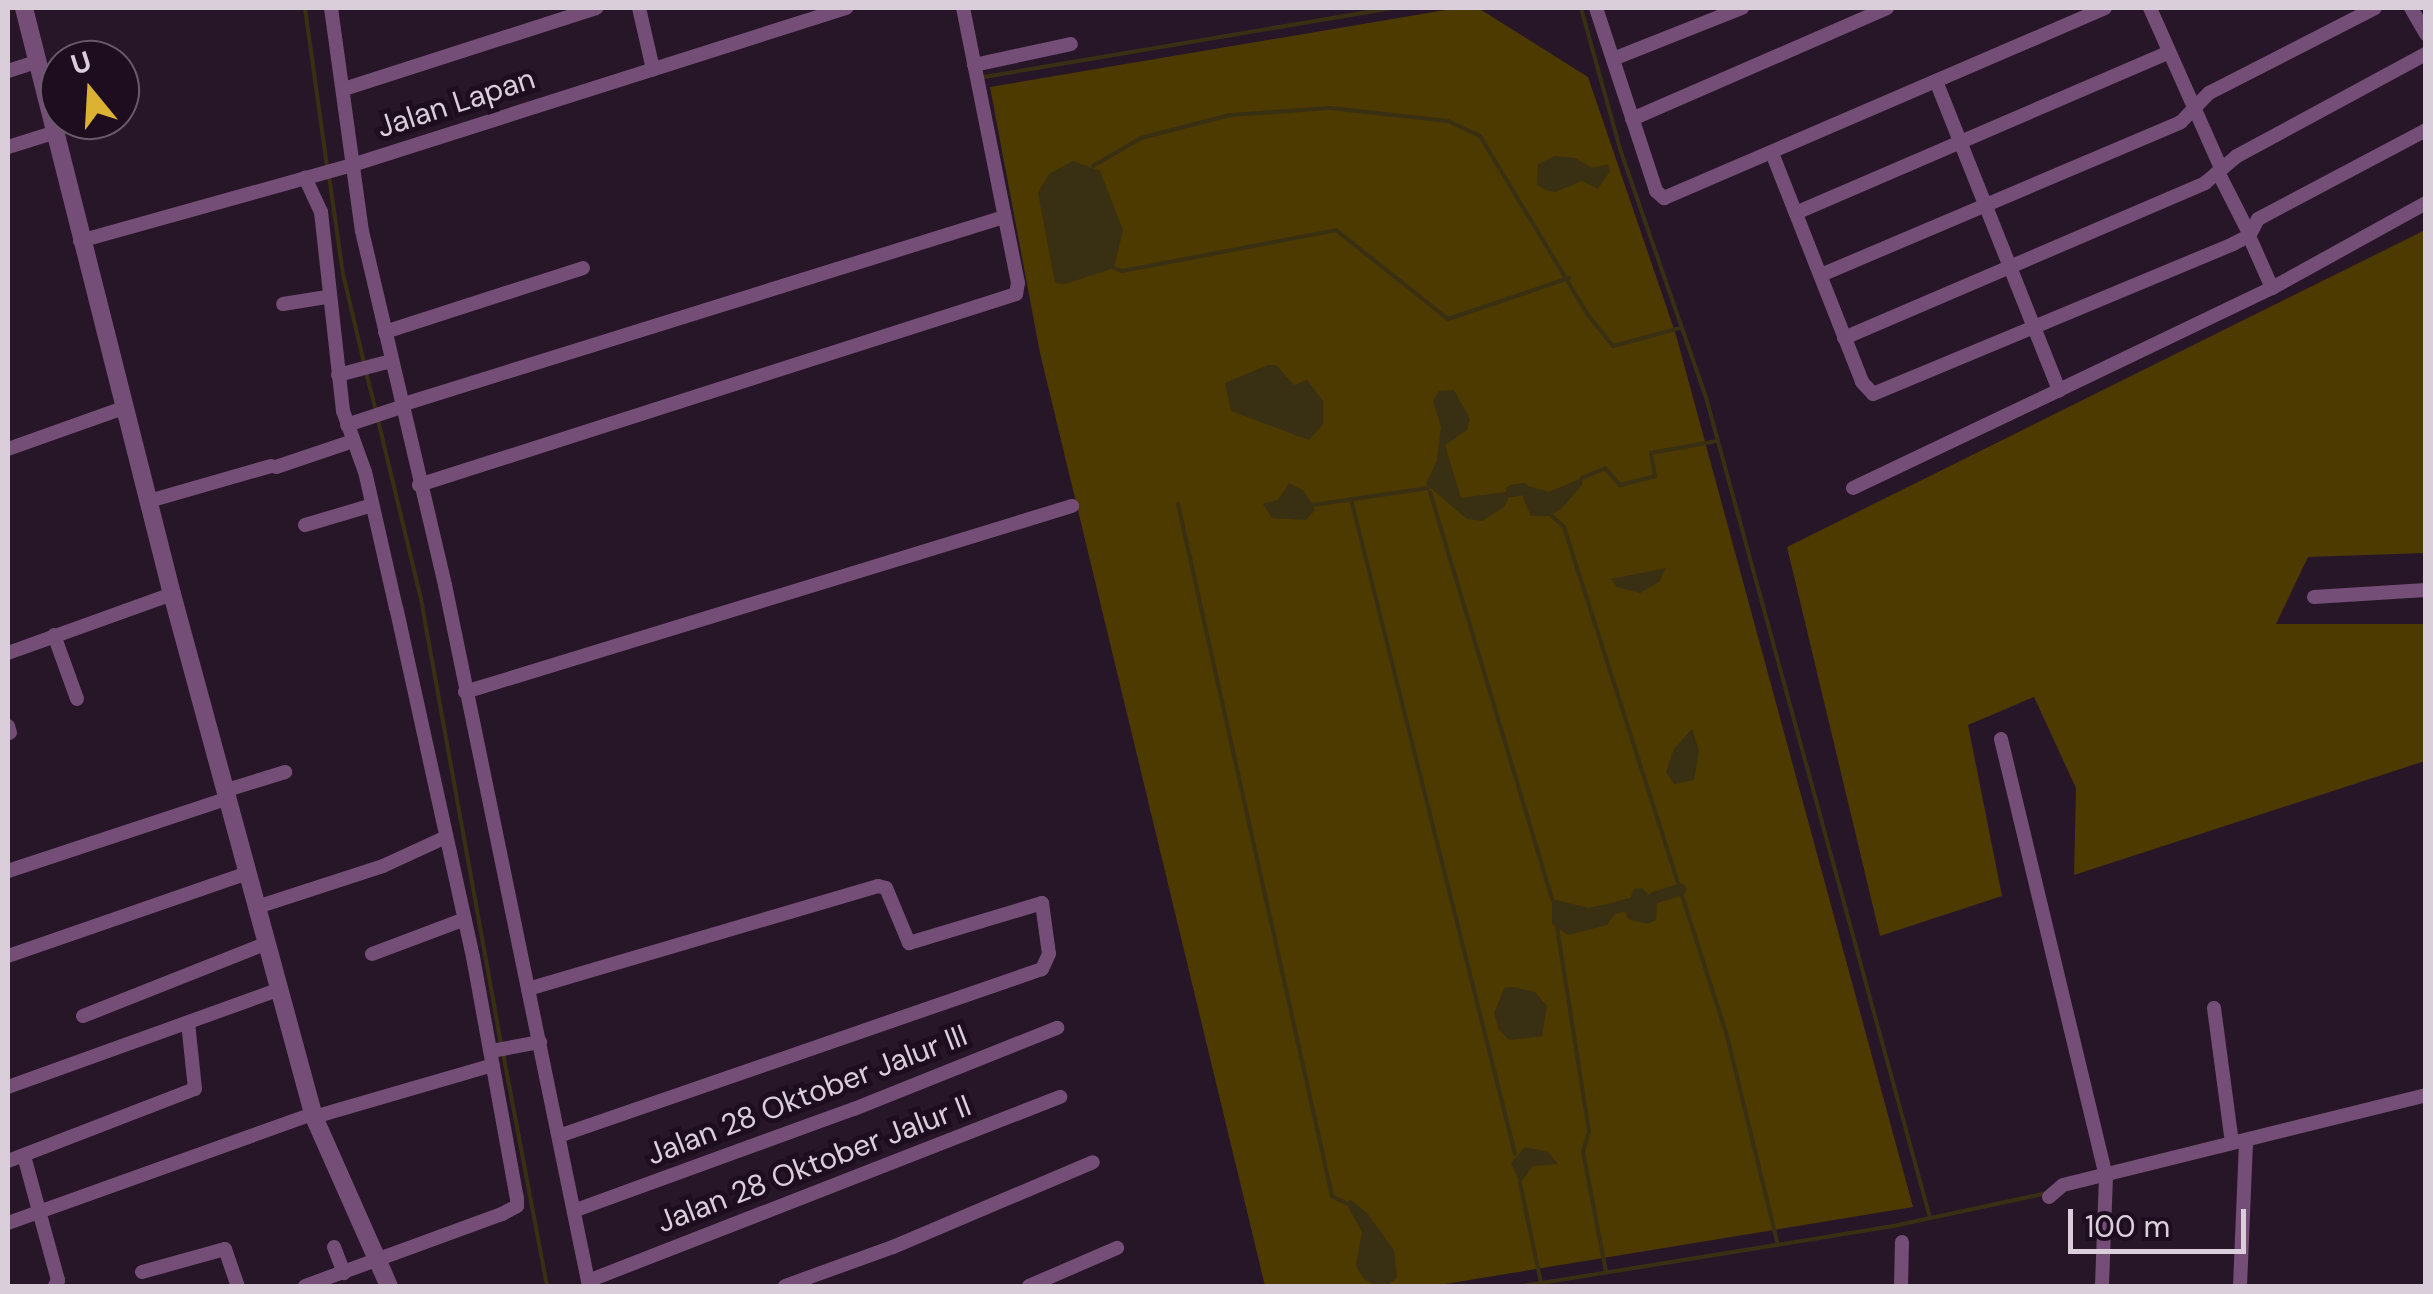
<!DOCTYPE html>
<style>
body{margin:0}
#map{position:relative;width:2433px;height:1294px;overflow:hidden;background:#271628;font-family:"DM Sans",sans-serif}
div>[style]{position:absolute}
.green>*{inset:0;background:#4c3a00}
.water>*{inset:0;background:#392f13}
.stream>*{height:4px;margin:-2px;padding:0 2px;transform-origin:2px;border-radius:2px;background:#392f13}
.canal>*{height:12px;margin:-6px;padding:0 6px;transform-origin:6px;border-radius:6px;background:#392f13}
.minor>*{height:14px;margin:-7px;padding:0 7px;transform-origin:7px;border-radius:7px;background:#744e77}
.tertiary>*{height:18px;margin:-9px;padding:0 9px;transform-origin:9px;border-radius:9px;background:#744e77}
span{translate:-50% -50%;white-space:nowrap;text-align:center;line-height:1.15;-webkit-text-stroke:10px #1d0d1f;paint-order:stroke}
.street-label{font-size:30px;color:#dacedb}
.frame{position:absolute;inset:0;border:10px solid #dacedb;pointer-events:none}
.north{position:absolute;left:40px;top:40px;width:100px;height:100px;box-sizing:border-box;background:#1d0d1f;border:2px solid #695a6a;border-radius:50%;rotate:342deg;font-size:28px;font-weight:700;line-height:40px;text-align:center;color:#dacedb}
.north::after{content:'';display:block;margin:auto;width:35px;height:45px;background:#dcb233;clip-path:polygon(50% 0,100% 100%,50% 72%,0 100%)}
.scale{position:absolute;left:2068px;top:1209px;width:178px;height:45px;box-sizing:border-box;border:5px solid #dacedb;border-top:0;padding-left:12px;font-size:30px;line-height:35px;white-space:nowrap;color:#dacedb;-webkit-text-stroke:8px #1d0d1f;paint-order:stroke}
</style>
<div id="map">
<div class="green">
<i style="clip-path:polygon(1457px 8px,1478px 8px,1588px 77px,1676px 335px,1913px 1207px,1433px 1286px,1265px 1286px,1040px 353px,990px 87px)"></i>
<i style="clip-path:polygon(2425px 230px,2425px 553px,2308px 557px,2276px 624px,2425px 624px,2425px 761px,2074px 875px,2076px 788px,2034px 697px,1968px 725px,2002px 896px,1880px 936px,1787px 547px)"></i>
</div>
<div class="water">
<i style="clip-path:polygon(1555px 156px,1575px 158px,1592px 168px,1608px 164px,1610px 171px,1598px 189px,1582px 181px,1555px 192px,1546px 190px,1537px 185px,1538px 164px)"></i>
<i style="clip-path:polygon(1073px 161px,1100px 171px,1123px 230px,1114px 268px,1065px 284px,1055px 283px,1038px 193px,1049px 174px)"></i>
<i style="clip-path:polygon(1268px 365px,1276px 365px,1294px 385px,1307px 380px,1323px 401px,1323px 424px,1309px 440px,1231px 411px,1225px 383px)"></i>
<i style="clip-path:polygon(1454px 390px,1470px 419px,1467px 430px,1445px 445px,1461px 498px,1512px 491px,1504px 507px,1482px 521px,1467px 519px,1426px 484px,1437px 460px,1441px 427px,1433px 401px,1439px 391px)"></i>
<i style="clip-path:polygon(1582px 478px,1582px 485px,1561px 509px,1548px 516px,1531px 516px,1523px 498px,1525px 485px,1549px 492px)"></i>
<i style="clip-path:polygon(1289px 483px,1303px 490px,1311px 502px,1315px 510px,1306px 520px,1272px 518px,1263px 504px,1278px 500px)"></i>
<i style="clip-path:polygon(1666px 568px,1659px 582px,1640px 593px,1617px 587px,1611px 579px)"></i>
<i style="clip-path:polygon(1692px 729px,1699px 751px,1694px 780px,1674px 784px,1666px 772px,1674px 749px)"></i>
<i style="clip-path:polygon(1642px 888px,1657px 903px,1656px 920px,1648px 924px,1628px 919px,1625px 911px,1634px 889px)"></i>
<i style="clip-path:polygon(1552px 899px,1589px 908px,1607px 904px,1615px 914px,1607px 925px,1568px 935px,1552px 924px)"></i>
<i style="clip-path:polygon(1512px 987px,1535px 992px,1547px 1006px,1542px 1036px,1509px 1040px,1499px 1030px,1494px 1014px,1504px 988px)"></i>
<i style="clip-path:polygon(1525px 1147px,1548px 1152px,1558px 1164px,1533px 1166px,1520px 1183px,1511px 1163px)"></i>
<i style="clip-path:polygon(1351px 1200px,1367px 1213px,1394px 1250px,1397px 1278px,1387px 1285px,1377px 1286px,1364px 1279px,1356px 1266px,1362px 1232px,1346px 1203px)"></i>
</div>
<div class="stream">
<i style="left:305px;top:8px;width:160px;rotate:82.1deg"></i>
<i style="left:1581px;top:8px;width:149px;rotate:74.5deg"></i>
<i style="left:1621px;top:152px;width:263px;rotate:70.9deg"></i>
<i style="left:1707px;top:401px;width:847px;rotate:74.73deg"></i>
<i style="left:984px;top:77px;width:415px;rotate:-9.6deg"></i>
<i style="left:1093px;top:166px;width:56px;rotate:-30.3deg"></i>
<i style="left:1141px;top:138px;width:92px;rotate:-14.5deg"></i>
<i style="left:1230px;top:115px;width:100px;rotate:-4deg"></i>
<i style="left:1330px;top:108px;width:119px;rotate:6.3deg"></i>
<i style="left:1448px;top:121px;width:35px;rotate:25deg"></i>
<i style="left:1480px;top:136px;width:209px;rotate:58.9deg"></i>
<i style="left:1588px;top:315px;width:40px;rotate:51deg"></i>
<i style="left:1613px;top:346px;width:69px;rotate:-15deg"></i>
<i style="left:329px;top:176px;width:99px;rotate:81.9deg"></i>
<i style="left:343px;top:274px;width:91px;rotate:76.7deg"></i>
<i style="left:1114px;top:268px;width:9px;rotate:21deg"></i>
<i style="left:1122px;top:271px;width:218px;rotate:-10.8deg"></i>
<i style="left:1336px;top:230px;width:143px;rotate:38.5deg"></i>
<i style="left:1448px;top:319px;width:128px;rotate:-18.7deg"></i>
<i style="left:366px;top:372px;width:40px;rotate:75.6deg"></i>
<i style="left:378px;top:420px;width:184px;rotate:76.5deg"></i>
<i style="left:421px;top:599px;width:452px;rotate:79.8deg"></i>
<i style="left:1582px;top:478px;width:25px;rotate:-23deg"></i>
<i style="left:1605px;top:468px;width:23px;rotate:49deg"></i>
<i style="left:1620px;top:485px;width:36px;rotate:-14deg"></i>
<i style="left:1655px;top:476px;width:23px;rotate:-100deg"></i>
<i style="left:1651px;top:453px;width:67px;rotate:-10.3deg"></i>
<i style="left:1430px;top:492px;width:425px;rotate:73.3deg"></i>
<i style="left:1351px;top:499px;width:675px;rotate:75.94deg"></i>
<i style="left:1178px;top:504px;width:709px;rotate:77.45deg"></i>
<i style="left:1332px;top:1196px;width:16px;rotate:27deg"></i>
<i style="left:1313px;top:505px;width:116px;rotate:-8.4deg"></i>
<i style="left:1551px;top:515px;width:18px;rotate:43deg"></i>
<i style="left:1564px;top:527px;width:534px;rotate:72.24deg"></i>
<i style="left:1727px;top:1036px;width:215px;rotate:76.3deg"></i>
<i style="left:1557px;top:927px;width:207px;rotate:81.1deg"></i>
<i style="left:1589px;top:1132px;width:21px;rotate:107deg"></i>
<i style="left:1583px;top:1152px;width:122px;rotate:79.1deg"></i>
<i style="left:503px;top:1053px;width:237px;rotate:79.3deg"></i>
<i style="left:1520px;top:1183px;width:102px;rotate:78.1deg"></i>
<i style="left:1523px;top:1286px;width:380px;rotate:-9.2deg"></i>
<i style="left:1898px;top:1225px;width:152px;rotate:-12.1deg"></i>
</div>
<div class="canal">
<i style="left:1512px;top:491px;width:11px;rotate:-10deg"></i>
<i style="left:1654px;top:898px;width:28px;rotate:-18deg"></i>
<i style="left:1612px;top:909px;width:18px;rotate:-16deg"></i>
</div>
<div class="minor">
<i style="left:331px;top:8px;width:225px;rotate:82.1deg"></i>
<i style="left:362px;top:231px;width:364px;rotate:76.8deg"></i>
<i style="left:445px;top:585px;width:716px;rotate:78.39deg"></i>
<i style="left:639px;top:8px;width:63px;rotate:77.1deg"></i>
<i style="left:1596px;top:8px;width:193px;rotate:71.8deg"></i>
<i style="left:1656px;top:191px;width:11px;rotate:41deg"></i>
<i style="left:1664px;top:198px;width:480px;rotate:-23.3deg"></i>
<i style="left:2150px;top:8px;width:175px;rotate:66.1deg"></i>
<i style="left:2411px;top:8px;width:30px;rotate:60deg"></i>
<i style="left:1613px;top:59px;width:139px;rotate:-21.6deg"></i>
<i style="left:974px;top:65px;width:99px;rotate:-12.2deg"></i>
<i style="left:8px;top:71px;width:29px;rotate:-18deg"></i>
<i style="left:1936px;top:81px;width:333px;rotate:68.3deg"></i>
<i style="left:2059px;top:390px;width:236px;rotate:-25.6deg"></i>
<i style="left:2272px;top:288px;width:176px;rotate:-28.9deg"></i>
<i style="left:344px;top:89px;width:265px;rotate:-17.8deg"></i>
<i style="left:1632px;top:119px;width:278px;rotate:-23.5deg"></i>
<i style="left:8px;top:147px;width:47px;rotate:-17.3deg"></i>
<i style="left:1772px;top:153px;width:246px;rotate:68.5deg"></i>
<i style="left:1862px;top:382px;width:16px;rotate:47deg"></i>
<i style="left:1873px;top:394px;width:390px;rotate:-22.6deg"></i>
<i style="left:2233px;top:244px;width:18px;rotate:-27deg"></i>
<i style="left:2249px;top:236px;width:19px;rotate:-62deg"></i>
<i style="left:2258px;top:219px;width:190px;rotate:-27.9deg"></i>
<i style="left:2218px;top:172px;width:68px;rotate:63.1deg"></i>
<i style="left:1798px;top:212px;width:404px;rotate:-23.3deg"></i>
<i style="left:2249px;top:236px;width:57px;rotate:66.1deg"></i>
<i style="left:80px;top:241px;width:279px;rotate:-15.6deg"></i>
<i style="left:349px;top:166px;width:522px;rotate:-17.64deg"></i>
<i style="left:1821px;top:275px;width:391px;rotate:-23deg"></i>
<i style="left:2181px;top:122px;width:40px;rotate:-46deg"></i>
<i style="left:2209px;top:93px;width:186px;rotate:-27.1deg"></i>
<i style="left:283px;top:304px;width:45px;rotate:-9deg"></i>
<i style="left:385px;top:332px;width:208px;rotate:-17.9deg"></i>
<i style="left:1844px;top:338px;width:393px;rotate:-23.2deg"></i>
<i style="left:2205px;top:183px;width:42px;rotate:-40.2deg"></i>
<i style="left:2237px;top:156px;width:215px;rotate:-28.4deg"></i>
<i style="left:338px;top:375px;width:55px;rotate:-14.8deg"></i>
<i style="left:401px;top:405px;width:632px;rotate:-17.32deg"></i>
<i style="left:347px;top:425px;width:57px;rotate:-18.4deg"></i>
<i style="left:8px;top:449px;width:125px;rotate:-19.6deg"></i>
<i style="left:276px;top:467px;width:81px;rotate:-18.7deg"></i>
<i style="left:419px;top:485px;width:627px;rotate:-17.74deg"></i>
<i style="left:1016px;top:294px;width:11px;rotate:-80deg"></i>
<i style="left:1018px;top:283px;width:280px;rotate:-101.3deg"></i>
<i style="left:1853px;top:488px;width:228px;rotate:-25.4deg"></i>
<i style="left:149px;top:501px;width:127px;rotate:-16deg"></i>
<i style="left:305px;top:525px;width:67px;rotate:-16.5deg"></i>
<i style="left:2314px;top:597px;width:112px;rotate:-3.6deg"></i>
<i style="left:54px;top:635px;width:68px;rotate:70.2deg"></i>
<i style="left:8px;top:653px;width:174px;rotate:-19.8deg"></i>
<i style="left:465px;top:692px;width:635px;rotate:-17.04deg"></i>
<i style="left:8px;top:726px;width:7px;rotate:74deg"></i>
<i style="left:2001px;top:739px;width:449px;rotate:76.5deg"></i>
<i style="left:2106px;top:1176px;width:110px;rotate:92.1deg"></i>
<i style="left:227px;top:790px;width:61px;rotate:-17.2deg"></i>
<i style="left:8px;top:871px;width:233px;rotate:-18.3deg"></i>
<i style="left:257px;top:907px;width:133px;rotate:-18deg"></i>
<i style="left:383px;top:866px;width:67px;rotate:-24.7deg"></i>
<i style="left:372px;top:954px;width:99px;rotate:-20.6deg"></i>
<i style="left:8px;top:956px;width:254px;rotate:-19.1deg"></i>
<i style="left:528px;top:989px;width:365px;rotate:-16.4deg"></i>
<i style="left:878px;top:886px;width:8px;rotate:14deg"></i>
<i style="left:886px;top:888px;width:60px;rotate:67.3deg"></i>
<i style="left:909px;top:943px;width:139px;rotate:-16.7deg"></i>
<i style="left:1042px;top:903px;width:51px;rotate:82.2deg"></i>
<i style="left:1049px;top:954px;width:17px;rotate:115deg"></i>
<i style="left:1042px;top:969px;width:511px;rotate:160.93deg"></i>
<i style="left:2214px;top:1008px;width:136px;rotate:82.4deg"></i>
<i style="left:83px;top:1016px;width:198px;rotate:-21.6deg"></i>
<i style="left:491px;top:1051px;width:50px;rotate:-10.4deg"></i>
<i style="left:8px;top:1087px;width:289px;rotate:-19.8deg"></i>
<i style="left:314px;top:1117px;width:186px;rotate:-16.2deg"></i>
<i style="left:24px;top:1156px;width:129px;rotate:74.7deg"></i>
<i style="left:58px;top:1280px;width:7px;rotate:117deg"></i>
<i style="left:8px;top:1161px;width:200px;rotate:-21.1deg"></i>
<i style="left:195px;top:1089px;width:67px;rotate:-96deg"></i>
<i style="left:2049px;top:1197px;width:18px;rotate:-41deg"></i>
<i style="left:2063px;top:1185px;width:374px;rotate:-13.9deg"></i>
<i style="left:576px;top:1210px;width:296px;rotate:-20deg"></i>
<i style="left:854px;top:1109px;width:219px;rotate:-21.8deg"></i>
<i style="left:8px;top:1223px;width:324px;rotate:-19.7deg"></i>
<i style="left:334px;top:1247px;width:28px;rotate:69deg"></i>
<i style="left:142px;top:1272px;width:86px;rotate:-15.5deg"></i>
<i style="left:225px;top:1249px;width:39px;rotate:71deg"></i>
<i style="left:588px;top:1281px;width:507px;rotate:-21.3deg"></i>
<i style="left:305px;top:1286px;width:210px;rotate:-20.1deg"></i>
<i style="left:502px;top:1214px;width:17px;rotate:-28deg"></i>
<i style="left:517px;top:1206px;width:7px;rotate:-90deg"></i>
<i style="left:517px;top:1199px;width:246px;rotate:-100.3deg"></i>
<i style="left:473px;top:957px;width:357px;rotate:-102.4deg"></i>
<i style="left:396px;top:608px;width:139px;rotate:-102.8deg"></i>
<i style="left:365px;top:472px;width:65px;rotate:-109.8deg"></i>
<i style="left:343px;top:411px;width:200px;rotate:-96.3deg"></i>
<i style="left:321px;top:212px;width:38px;rotate:-115deg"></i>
<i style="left:785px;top:1286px;width:115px;rotate:-19.9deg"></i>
<i style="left:893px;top:1247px;width:217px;rotate:-23deg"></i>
<i style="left:1029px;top:1286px;width:96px;rotate:-23.4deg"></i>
<i style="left:1901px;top:1286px;width:44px;rotate:-88.7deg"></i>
<i style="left:2240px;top:1286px;width:146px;rotate:-87.6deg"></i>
</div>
<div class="tertiary">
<i style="left:24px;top:8px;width:604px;rotate:75.83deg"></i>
<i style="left:172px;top:594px;width:542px;rotate:74.81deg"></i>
<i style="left:314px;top:1117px;width:185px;rotate:66.1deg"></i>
</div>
<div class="street-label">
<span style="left:456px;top:103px;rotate:-18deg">Jalan Lapan</span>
<span style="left:807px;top:1095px;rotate:-21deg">Jalan 28 Oktober Jalur III</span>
<span style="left:814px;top:1164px;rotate:-21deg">Jalan 28 Oktober Jalur II</span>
</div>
<div class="frame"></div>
<div class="north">U</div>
<div class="scale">100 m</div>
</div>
